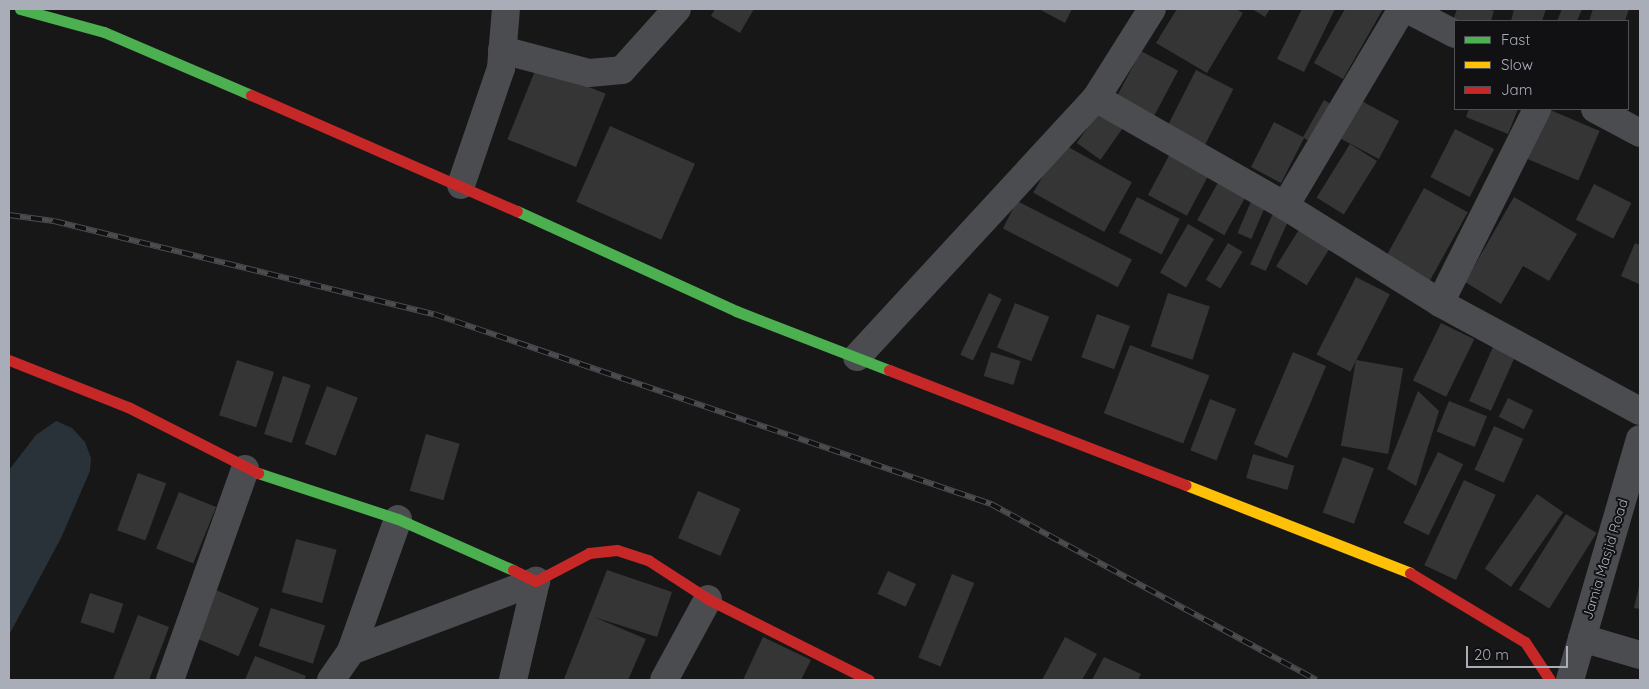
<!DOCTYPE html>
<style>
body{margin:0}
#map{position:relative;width:1649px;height:689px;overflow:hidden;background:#171717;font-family:Quicksand,sans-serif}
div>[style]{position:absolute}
.water>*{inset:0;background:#2a3239}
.building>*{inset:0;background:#353536;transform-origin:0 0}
.street>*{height:28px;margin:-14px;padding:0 14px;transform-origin:14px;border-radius:14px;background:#4b4c50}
.fast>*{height:11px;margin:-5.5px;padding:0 5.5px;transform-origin:5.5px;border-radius:5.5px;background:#4caf50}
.slow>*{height:11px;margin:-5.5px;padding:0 5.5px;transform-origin:5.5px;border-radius:5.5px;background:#ffc107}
.jam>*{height:11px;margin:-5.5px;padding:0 5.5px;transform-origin:5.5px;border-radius:5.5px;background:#c62828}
.rail>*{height:5.5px;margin-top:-2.75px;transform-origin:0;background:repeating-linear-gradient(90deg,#111113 0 11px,#4b4c4f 0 22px);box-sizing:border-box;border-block:1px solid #4b4c4f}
span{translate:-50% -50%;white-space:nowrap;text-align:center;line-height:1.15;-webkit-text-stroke:4px #111113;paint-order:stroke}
.street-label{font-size:14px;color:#a8adb8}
.frame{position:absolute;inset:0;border:10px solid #a8adb8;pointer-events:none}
.legend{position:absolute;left:1454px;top:20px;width:175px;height:90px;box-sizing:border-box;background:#111113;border:1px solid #4d4f55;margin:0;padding:6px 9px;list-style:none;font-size:15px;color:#a8adb8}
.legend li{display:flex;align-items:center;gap:10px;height:25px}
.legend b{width:25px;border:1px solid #4d4f55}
.scale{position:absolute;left:1466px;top:646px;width:102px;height:22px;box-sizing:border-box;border:2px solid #a8adb8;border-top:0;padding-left:6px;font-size:15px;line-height:18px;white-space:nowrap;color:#a8adb8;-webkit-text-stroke:4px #111113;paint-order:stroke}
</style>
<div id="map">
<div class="water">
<i style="clip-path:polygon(56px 421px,72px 428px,85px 442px,91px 458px,90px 471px,61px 538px,9px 635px,9px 470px,36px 435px)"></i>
</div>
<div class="building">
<i style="clip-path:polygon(715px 9px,754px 9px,740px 33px,711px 16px)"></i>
<i style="clip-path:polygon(1039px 9px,1072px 9px,1065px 23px)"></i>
<i style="clip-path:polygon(1177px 9px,1236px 9px,1243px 13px,1207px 73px,1156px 43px)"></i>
<i style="clip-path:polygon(1252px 9px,1270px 9px,1265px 17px)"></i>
<i style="clip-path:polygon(1302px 9px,1335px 9px,1304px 72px,1277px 59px)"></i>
<i style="clip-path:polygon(1345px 9px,1383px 9px,1343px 79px,1314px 63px)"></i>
<i style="clip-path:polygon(1457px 9px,1488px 9px,1494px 11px,1491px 21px,1452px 23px)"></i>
<i style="clip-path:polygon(1514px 9px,1546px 9px,1542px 21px,1511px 21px)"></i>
<i style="clip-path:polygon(1562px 9px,1582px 9px,1577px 21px,1557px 21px)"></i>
<i style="clip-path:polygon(1593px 9px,1629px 9px,1625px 21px,1589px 21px)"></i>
<i style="left:1141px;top:51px;width:42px;height:55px;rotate:28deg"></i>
<i style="left:537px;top:66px;width:74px;height:79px;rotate:22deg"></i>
<i style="left:1196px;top:70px;width:42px;height:63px;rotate:27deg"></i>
<i style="left:1354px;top:97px;width:51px;height:43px;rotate:28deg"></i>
<i style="clip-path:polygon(1324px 100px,1336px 107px,1315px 144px,1304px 138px,1281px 183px,1251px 167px,1274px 122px,1303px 137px)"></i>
<i style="left:1102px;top:107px;width:29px;height:44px;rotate:35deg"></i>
<i style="clip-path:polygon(1469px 109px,1518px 109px,1508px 134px,1466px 117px)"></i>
<i style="left:1548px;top:109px;width:56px;height:54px;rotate:23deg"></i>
<i style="left:610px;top:126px;width:93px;height:83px;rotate:24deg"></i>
<i style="left:1455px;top:129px;width:44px;height:54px;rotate:27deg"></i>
<i style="left:1061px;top:143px;width:81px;height:57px;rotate:29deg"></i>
<i style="left:1350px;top:144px;width:32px;height:63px;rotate:32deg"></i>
<i style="left:1172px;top:150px;width:44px;height:51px;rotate:28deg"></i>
<i style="left:1220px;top:179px;width:31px;height:47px;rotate:29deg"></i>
<i style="left:1594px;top:184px;width:42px;height:40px;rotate:27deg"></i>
<i style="left:1424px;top:188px;width:50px;height:86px;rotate:29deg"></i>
<i style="left:1137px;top:197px;width:48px;height:40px;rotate:27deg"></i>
<i style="clip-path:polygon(1514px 197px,1577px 234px,1549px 281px,1523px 266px,1501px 304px,1465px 282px)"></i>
<i style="left:1252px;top:199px;width:15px;height:37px;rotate:23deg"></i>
<i style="left:1017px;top:201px;width:129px;height:31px;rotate:27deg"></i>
<i style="left:1273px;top:213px;width:17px;height:56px;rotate:24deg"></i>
<i style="left:1188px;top:224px;width:30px;height:56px;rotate:30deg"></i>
<i style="left:1300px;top:228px;width:36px;height:45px;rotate:32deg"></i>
<i style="left:1228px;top:243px;width:17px;height:43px;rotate:31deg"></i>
<i style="clip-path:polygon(1635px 243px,1640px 245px,1639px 284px,1621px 276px)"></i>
<i style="left:1356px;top:277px;width:38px;height:87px;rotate:27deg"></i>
<i style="left:989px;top:293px;width:14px;height:68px;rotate:25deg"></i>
<i style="left:1168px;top:293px;width:44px;height:56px;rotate:18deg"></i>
<i style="left:1015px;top:303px;width:37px;height:48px;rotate:22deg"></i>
<i style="left:1097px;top:314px;width:35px;height:46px;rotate:20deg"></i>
<i style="left:1441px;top:323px;width:37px;height:64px;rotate:26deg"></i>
<i style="left:1130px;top:345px;width:85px;height:73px;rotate:21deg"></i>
<i style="left:1493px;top:347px;width:24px;height:59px;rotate:24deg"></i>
<i style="left:991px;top:352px;width:31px;height:25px;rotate:17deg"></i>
<i style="left:1293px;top:352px;width:36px;height:100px;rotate:23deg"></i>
<i style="left:237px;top:360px;width:39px;height:58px;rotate:18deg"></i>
<i style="left:1356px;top:360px;width:48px;height:87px;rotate:10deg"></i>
<i style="left:283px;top:376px;width:29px;height:61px;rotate:18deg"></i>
<i style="left:327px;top:386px;width:33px;height:62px;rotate:21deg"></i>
<i style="clip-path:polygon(1418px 391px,1439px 411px,1416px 486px,1387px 469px)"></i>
<i style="left:1508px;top:398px;width:28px;height:21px;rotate:26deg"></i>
<i style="left:1210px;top:399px;width:28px;height:55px;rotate:21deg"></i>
<i style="left:1449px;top:401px;width:41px;height:33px;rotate:22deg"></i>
<i style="left:1494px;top:426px;width:32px;height:48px;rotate:24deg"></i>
<i style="left:426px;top:434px;width:35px;height:59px;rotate:16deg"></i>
<i style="left:1438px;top:452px;width:28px;height:79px;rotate:26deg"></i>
<i style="left:1253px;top:454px;width:43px;height:25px;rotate:16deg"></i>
<i style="left:1343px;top:457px;width:33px;height:59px;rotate:20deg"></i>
<i style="left:138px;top:473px;width:30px;height:61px;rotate:20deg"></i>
<i style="left:1464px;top:480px;width:35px;height:94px;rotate:25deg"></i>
<i style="left:698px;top:491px;width:46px;height:51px;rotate:23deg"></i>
<i style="left:179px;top:492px;width:40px;height:61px;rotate:22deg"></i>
<i style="left:1537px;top:494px;width:32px;height:91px;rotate:35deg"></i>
<i style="left:1566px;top:514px;width:36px;height:89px;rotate:32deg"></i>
<i style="left:296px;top:539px;width:42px;height:55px;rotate:15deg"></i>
<i style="clip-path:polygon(607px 570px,672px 592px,657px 637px,594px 617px,646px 639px,628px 680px,568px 680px,564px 679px)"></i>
<i style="left:888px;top:571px;width:31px;height:25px;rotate:25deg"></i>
<i style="left:952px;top:574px;width:24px;height:90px;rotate:22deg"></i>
<i style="clip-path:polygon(1640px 582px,1640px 609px,1634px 608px)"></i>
<i style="left:211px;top:588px;width:52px;height:52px;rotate:23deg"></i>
<i style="left:90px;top:593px;width:35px;height:31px;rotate:18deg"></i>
<i style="left:271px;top:608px;width:57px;height:40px;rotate:18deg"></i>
<i style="clip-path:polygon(138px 615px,169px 627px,149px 680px,113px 680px)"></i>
<i style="clip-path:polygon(763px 637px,811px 660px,801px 680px,743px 680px)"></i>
<i style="clip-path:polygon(1065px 637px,1097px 654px,1082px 680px,1042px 680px)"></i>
<i style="clip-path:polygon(255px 656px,306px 676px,304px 680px,245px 680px)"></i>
<i style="clip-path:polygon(1104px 657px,1141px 674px,1138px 680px,1092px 680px)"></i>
</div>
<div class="street">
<i style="left:1407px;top:9px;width:54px;rotate:27.5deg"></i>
<i style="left:502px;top:50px;width:90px;rotate:14.8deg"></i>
<i style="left:589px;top:73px;width:33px;rotate:-5deg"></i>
<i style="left:622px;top:70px;width:82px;rotate:-48deg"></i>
<i style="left:1096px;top:98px;width:218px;rotate:29.7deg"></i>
<i style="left:1285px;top:206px;width:183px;rotate:32deg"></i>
<i style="left:1440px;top:303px;width:227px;rotate:28.4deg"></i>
<i style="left:1595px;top:109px;width:51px;rotate:28.1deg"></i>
<i style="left:461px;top:185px;width:124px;rotate:-71.1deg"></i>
<i style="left:501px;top:68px;width:59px;rotate:-85.2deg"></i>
<i style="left:1285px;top:206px;width:229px;rotate:-59.3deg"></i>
<i style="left:1440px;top:303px;width:217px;rotate:-63.4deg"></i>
<i style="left:857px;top:357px;width:352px;rotate:-47.3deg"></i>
<i style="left:1096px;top:98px;width:105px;rotate:-57.8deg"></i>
<i style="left:1582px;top:638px;width:60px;rotate:16.3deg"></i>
<i style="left:351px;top:651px;width:198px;rotate:-20.7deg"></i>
<i style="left:170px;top:680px;width:224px;rotate:-70.4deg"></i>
<i style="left:331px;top:680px;width:35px;rotate:-55deg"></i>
<i style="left:351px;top:651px;width:140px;rotate:-70.4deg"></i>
<i style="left:513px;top:680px;width:102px;rotate:-76.9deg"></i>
<i style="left:664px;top:680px;width:92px;rotate:-61.5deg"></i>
<i style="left:1570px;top:680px;width:251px;rotate:-73.8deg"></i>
</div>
<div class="fast">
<i style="left:20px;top:9px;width:87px;rotate:15.3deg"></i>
<i style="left:104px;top:32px;width:160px;rotate:23.2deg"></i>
<i style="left:517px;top:211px;width:241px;rotate:24.5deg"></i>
<i style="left:736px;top:311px;width:164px;rotate:21.1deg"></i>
<i style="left:258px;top:473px;width:147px;rotate:18.2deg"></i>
<i style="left:398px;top:519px;width:126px;rotate:23.9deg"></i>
</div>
<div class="slow">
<i style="left:1186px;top:485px;width:241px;rotate:21.4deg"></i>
</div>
<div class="jam">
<i style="left:251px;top:95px;width:290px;rotate:23.6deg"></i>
<i style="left:9px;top:360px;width:128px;rotate:21.6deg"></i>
<i style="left:128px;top:407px;width:146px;rotate:26.9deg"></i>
<i style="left:889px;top:370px;width:318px;rotate:21.2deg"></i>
<i style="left:513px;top:570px;width:25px;rotate:26deg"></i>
<i style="left:536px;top:581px;width:60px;rotate:-27.8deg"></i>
<i style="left:589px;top:553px;width:28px;rotate:-6deg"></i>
<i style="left:617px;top:550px;width:33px;rotate:18deg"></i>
<i style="left:648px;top:560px;width:72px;rotate:33deg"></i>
<i style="left:708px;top:599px;width:180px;rotate:26.7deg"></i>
<i style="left:1410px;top:573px;width:134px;rotate:31deg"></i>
<i style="left:1525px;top:642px;width:45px;rotate:56.7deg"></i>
</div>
<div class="rail">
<i style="left:9px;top:215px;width:45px;rotate:7.6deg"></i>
<i style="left:54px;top:221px;width:391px;rotate:13.8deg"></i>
<i style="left:434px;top:314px;width:589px;rotate:18.84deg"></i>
<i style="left:991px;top:504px;width:370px;rotate:28.4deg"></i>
</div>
<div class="street-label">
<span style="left:1605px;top:559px;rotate:-73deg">Jamia Masjid Road</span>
</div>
<div class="frame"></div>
<ul class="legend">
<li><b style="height:6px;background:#4caf50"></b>Fast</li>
<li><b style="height:6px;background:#ffc107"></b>Slow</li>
<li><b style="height:6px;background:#c62828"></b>Jam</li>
</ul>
<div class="scale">20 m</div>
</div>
